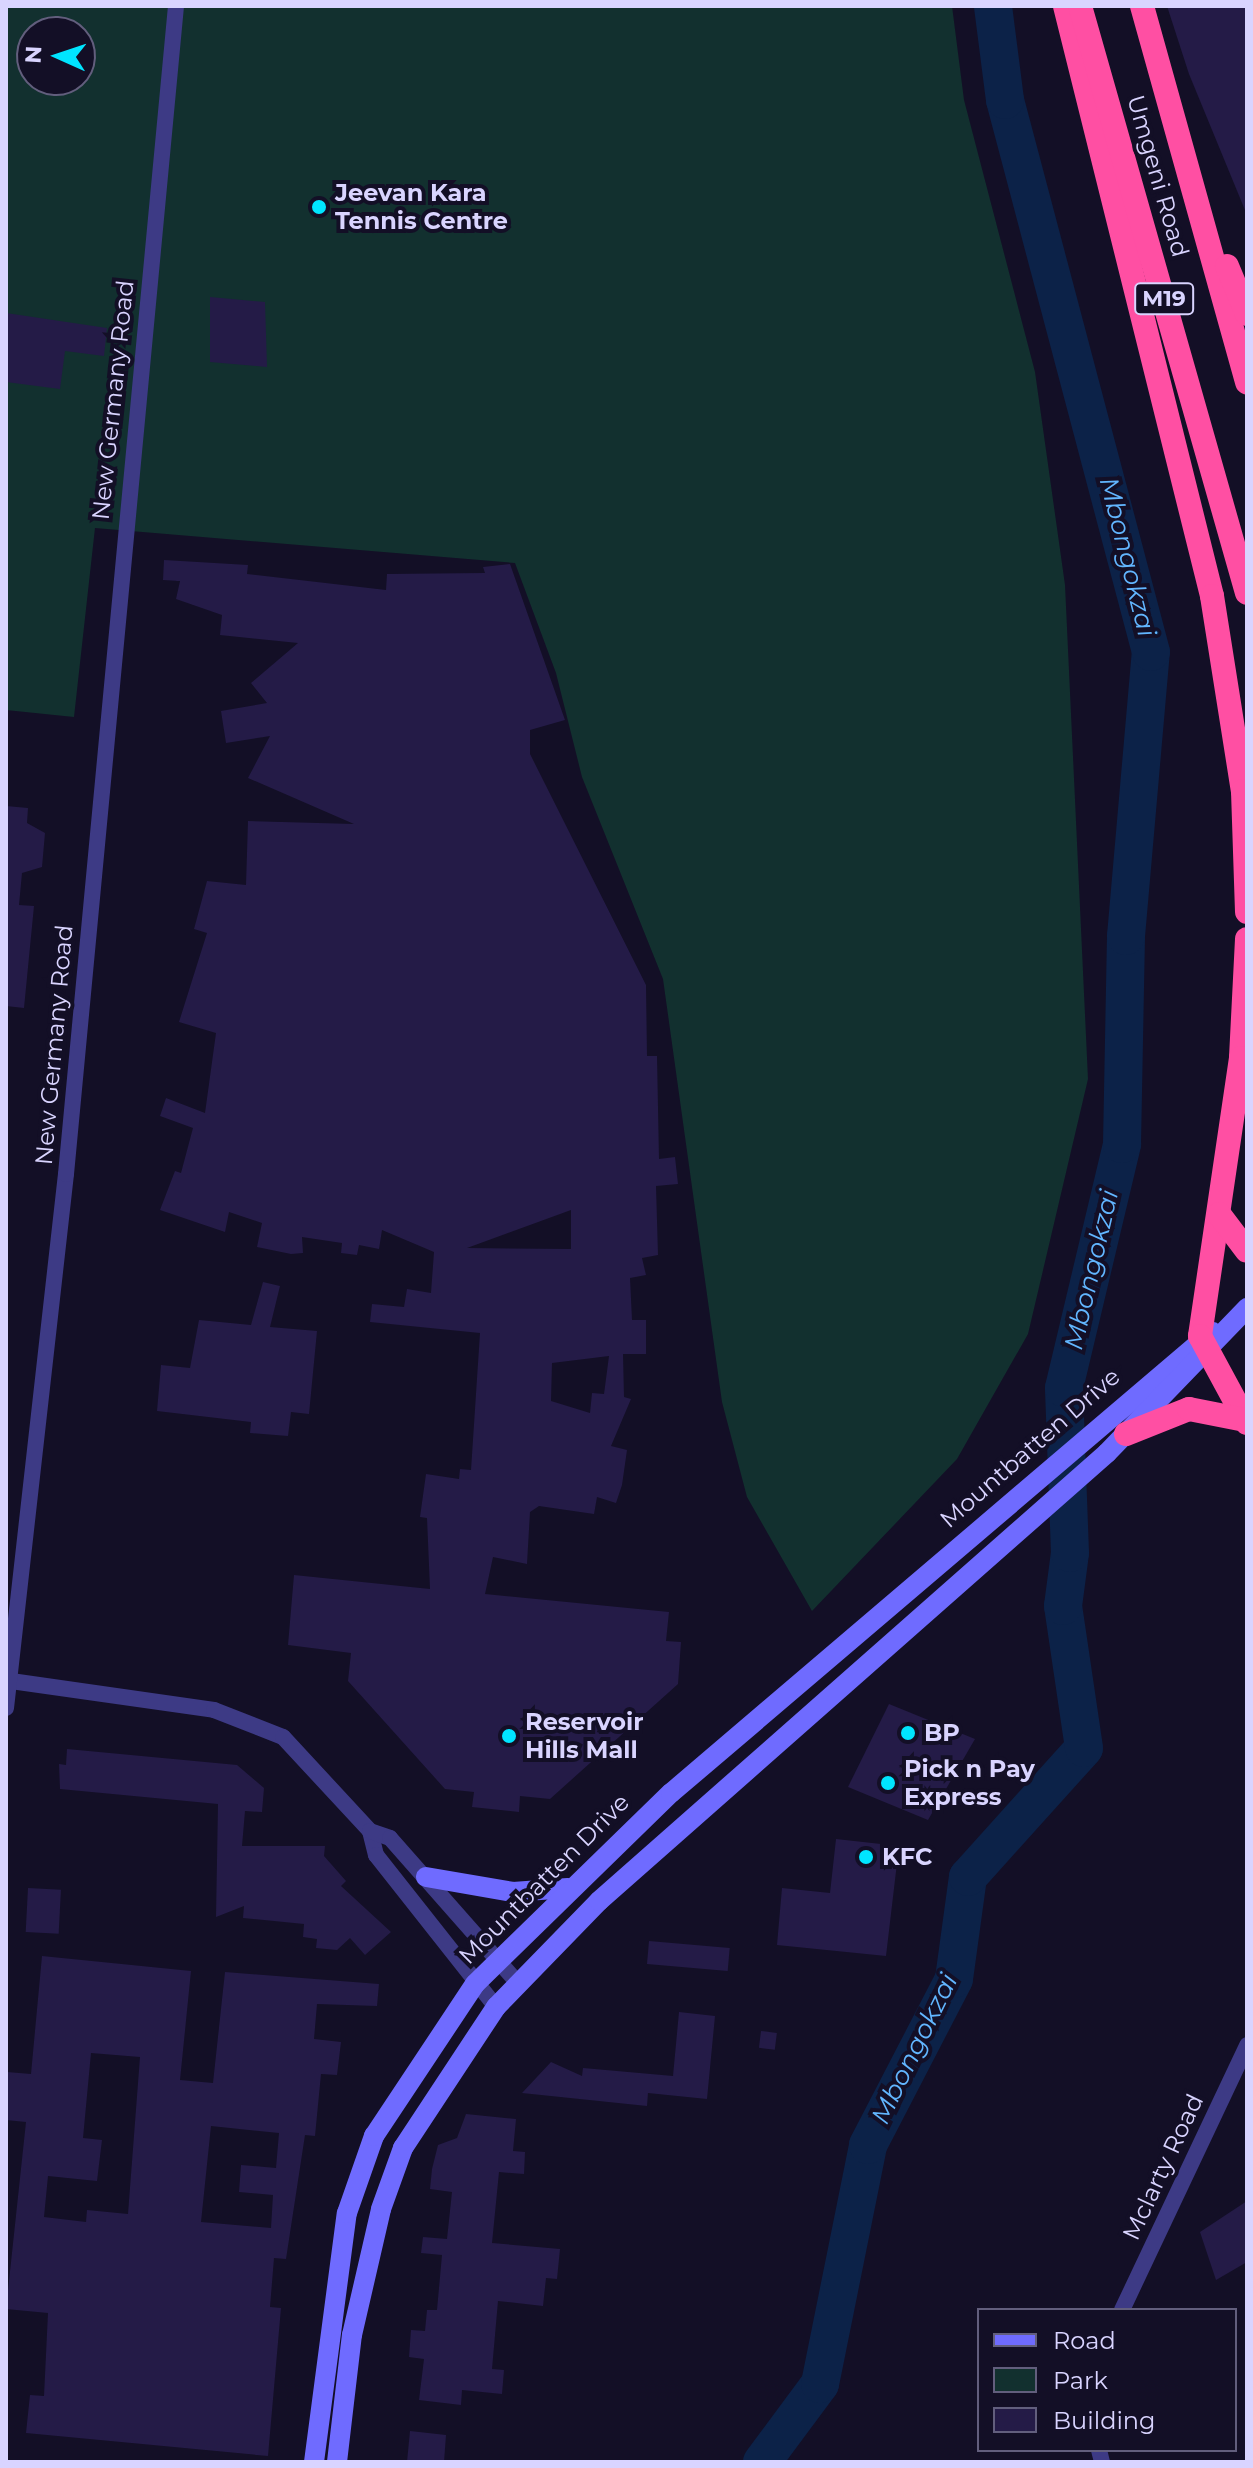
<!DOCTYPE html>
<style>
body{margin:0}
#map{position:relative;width:1253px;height:2468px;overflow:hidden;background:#130f26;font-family:Montserrat,sans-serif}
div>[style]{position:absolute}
.green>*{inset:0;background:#12302f}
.river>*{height:38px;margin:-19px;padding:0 19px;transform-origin:19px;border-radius:19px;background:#0c2248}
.building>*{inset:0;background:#241b47;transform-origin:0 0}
.street>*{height:16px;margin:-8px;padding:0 8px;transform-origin:8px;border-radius:8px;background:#3d3a85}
.secondary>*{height:20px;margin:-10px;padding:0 10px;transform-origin:10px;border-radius:10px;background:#6f6bff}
.highway>*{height:24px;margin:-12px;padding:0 12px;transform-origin:12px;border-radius:12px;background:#ff4fa3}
.dots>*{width:22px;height:22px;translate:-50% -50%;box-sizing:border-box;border:4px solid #130f26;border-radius:50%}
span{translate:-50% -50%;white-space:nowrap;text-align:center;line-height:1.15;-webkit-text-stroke:8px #130f26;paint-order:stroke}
.shield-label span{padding:2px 6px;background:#130f26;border:2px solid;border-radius:6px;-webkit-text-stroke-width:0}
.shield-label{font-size:22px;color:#d9d4ff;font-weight:700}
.street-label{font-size:24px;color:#d9d4ff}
.poi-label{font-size:24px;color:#d9d4ff;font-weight:700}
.left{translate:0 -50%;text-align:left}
.water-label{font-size:26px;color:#62b6ff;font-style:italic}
.frame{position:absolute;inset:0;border:8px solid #d9d4ff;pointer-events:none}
.legend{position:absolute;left:977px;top:2308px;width:260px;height:144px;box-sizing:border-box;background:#130f26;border:2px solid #625e7d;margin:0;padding:10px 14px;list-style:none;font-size:24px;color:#d9d4ff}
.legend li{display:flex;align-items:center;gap:16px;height:40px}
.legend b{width:40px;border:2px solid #625e7d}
.north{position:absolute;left:16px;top:16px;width:80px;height:80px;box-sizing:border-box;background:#130f26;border:2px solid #625e7d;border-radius:50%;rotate:273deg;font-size:22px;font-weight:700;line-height:32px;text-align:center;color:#d9d4ff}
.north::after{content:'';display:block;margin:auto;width:28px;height:36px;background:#00e5ff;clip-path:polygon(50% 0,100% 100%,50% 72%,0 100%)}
</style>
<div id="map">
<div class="green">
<i style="clip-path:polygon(evenodd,6px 6px,952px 6px,964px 100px,1035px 372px,1065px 585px,1088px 1079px,1028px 1334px,957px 1459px,812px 1611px,747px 1497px,722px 1402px,663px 979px,582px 777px,556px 673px,515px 563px,95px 528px,74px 717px,6px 710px,6px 6px,32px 32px,80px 32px,80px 80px,32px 80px,32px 32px)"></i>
</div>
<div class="river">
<i style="left:762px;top:2462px;width:97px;rotate:-53.4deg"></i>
<i style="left:820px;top:2384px;width:244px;rotate:-78.6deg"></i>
<i style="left:868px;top:2145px;width:187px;rotate:-62.6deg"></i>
<i style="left:954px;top:1979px;width:103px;rotate:-82.2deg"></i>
<i style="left:968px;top:1877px;width:173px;rotate:-48deg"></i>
<i style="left:1084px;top:1748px;width:144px;rotate:-98.4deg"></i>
<i style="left:1063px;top:1606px;width:53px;rotate:-82.5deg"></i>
<i style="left:1070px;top:1553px;width:165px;rotate:-92.1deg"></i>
<i style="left:1064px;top:1388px;width:251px;rotate:-76.6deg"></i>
<i style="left:1122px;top:1144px;width:208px;rotate:-88.9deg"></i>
<i style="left:1126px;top:936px;width:285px;rotate:-85deg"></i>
<i style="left:1151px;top:652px;width:571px;rotate:-104.82deg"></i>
<i style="left:1005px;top:100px;width:95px;rotate:-97.3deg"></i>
</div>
<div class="building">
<i style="clip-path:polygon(1167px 6px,1247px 6px,1247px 215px,1189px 74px)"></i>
<i style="clip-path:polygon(210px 297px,265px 302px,267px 367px,210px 362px)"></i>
<i style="clip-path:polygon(6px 313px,107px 328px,104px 356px,65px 351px,60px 389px,6px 382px)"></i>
<i style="clip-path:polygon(evenodd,164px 560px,248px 565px,247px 574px,386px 590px,387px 574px,485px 573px,483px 567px,510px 564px,565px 720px,530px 730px,530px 754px,646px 985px,647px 1056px,657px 1056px,659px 1159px,675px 1157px,678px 1184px,656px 1186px,658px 1255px,642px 1258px,646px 1275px,630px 1278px,632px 1320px,646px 1320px,646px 1354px,623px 1354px,624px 1397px,631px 1399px,611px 1446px,627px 1450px,622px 1485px,616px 1503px,597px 1497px,594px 1514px,539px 1506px,530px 1512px,527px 1564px,493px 1557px,485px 1594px,669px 1612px,666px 1641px,681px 1642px,678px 1684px,550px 1799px,520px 1796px,519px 1812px,472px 1807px,474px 1792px,445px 1789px,348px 1681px,351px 1653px,288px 1645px,294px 1575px,430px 1589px,427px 1518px,420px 1517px,426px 1474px,459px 1479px,460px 1469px,471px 1470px,480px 1333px,370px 1322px,372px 1304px,404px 1307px,407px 1289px,431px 1293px,434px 1252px,382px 1230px,379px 1249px,359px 1245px,357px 1255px,341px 1253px,342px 1243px,302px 1237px,303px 1253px,291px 1254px,257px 1247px,262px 1223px,229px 1212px,225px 1232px,160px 1210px,175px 1171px,181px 1173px,193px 1128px,160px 1116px,166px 1098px,205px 1113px,216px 1033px,179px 1022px,207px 933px,194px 929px,207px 881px,246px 885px,248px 821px,354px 824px,248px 778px,270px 736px,226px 743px,221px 711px,267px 703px,251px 683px,298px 643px,220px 635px,222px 615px,176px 599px,180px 581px,163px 580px,164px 560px,571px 1210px,571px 1249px,467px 1248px,571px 1210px,164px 560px,609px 1356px,604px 1394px,592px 1393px,590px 1413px,551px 1401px,552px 1363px,609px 1356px)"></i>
<i style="clip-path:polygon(6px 806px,28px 808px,27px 823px,45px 833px,42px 867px,22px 873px,19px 905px,34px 906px,24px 1008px,6px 1006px)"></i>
<i style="clip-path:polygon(263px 1282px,280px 1286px,270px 1327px,317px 1331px,309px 1414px,291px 1412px,288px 1436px,250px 1433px,251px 1422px,157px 1411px,161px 1365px,190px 1368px,199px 1320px,251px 1325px)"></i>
<i style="clip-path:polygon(889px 1704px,975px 1739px,928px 1820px,848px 1787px)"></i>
<i style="clip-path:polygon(67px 1749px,237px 1765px,264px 1788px,262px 1812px,245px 1811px,242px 1846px,325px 1846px,324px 1856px,346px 1881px,341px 1886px,391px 1932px,365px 1955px,350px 1938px,337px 1950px,316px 1948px,317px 1939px,303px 1937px,304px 1924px,243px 1918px,244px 1906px,216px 1917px,218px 1804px,60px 1789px,59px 1764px,66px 1765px)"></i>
<i style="clip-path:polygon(836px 1839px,899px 1846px,886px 1956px,777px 1945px,782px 1888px,830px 1893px)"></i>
<i style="left:28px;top:1888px;width:33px;height:44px;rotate:3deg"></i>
<i style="left:649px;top:1941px;width:81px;height:23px;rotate:5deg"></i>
<i style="clip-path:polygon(evenodd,42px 1956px,191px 1971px,180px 2080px,213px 2083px,225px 1972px,379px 1984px,377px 2006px,317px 2004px,314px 2039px,341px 2042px,337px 2075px,321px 2074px,315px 2136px,305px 2135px,286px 2259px,274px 2258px,270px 2307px,281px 2308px,268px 2456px,26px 2433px,30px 2395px,44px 2396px,48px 2313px,6px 2309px,26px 2122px,6px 2120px,6px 2083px,7px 2072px,31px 2074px,42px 1956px,91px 2053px,140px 2057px,128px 2214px,87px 2210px,86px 2222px,44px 2217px,48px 2176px,97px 2181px,102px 2140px,83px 2138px,91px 2053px,42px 1956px,211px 2126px,279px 2133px,276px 2168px,241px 2165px,239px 2192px,273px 2195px,271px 2228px,201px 2222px,211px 2126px)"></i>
<i style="clip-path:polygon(679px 2012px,715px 2016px,707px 2099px,648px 2093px,647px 2106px,522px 2093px,551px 2062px,582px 2076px,583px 2068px,673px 2076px)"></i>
<i style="left:761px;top:2031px;width:16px;height:17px;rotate:7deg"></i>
<i style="clip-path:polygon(466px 2114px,516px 2119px,513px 2151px,525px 2152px,524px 2174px,499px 2172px,492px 2243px,560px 2249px,557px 2279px,546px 2278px,543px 2306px,498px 2301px,492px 2369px,504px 2370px,502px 2394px,462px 2390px,461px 2405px,419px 2400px,424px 2359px,409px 2357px,411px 2330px,425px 2331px,427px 2310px,437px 2310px,442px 2255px,421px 2253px,423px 2237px,447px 2239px,452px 2192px,430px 2189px,432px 2169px,438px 2145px,457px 2138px)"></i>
<i style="clip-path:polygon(1247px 2201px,1247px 2262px,1216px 2280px,1200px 2232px)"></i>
<i style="clip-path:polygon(410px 2431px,446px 2435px,444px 2462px,407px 2462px)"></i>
</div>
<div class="street">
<i style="left:11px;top:1681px;width:205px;rotate:8.1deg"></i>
<i style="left:214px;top:1710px;width:74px;rotate:21.4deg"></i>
<i style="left:283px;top:1737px;width:128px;rotate:47.2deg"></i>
<i style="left:370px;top:1831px;width:25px;rotate:76deg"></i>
<i style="left:376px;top:1855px;width:194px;rotate:51.7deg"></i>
<i style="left:6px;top:1708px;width:537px;rotate:-83.59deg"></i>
<i style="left:66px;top:1174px;width:1173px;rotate:-84.62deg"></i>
<i style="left:370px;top:1831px;width:21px;rotate:19deg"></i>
<i style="left:390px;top:1838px;width:192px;rotate:48.6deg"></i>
<i style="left:1122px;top:2310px;width:293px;rotate:-64.7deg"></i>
<i style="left:1099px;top:2450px;width:12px;rotate:76deg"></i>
</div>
<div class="secondary">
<i style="left:426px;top:1877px;width:88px;rotate:9.8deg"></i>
<i style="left:513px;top:1892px;width:55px;rotate:-4.2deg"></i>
<i style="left:314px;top:2462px;width:251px;rotate:-82.5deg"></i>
<i style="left:347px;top:2213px;width:82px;rotate:-70.7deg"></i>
<i style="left:374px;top:2136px;width:182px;rotate:-56.4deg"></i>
<i style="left:475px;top:1984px;width:274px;rotate:-44.3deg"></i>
<i style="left:671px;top:1793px;width:711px;rotate:-40.44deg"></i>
<i style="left:337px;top:2462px;width:128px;rotate:-83.3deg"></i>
<i style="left:352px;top:2335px;width:129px;rotate:-77deg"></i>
<i style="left:381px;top:2209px;width:65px;rotate:-70.2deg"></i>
<i style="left:403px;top:2148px;width:169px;rotate:-56.6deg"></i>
<i style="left:496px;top:2007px;width:148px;rotate:-45.8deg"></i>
<i style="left:599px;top:1901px;width:677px;rotate:-41.41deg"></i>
<i style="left:1107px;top:1453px;width:202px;rotate:-46deg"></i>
</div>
<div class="highway">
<i style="left:1065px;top:6px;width:608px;rotate:76.01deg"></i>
<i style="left:1212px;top:596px;width:197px;rotate:81deg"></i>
<i style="left:1243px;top:791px;width:121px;rotate:88.1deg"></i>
<i style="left:1080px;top:6px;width:610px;rotate:74.12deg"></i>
<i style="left:1142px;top:6px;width:391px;rotate:74.4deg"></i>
<i style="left:1227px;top:266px;width:52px;rotate:67.4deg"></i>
<i style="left:1247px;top:939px;width:119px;rotate:92.9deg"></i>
<i style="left:1241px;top:1058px;width:281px;rotate:98.4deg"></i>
<i style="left:1200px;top:1336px;width:99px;rotate:61.6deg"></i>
<i style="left:1219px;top:1214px;width:46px;rotate:52.9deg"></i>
<i style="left:1126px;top:1434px;width:68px;rotate:-21.6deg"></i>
<i style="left:1189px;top:1409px;width:57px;rotate:11.1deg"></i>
</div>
<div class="dots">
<i style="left:319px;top:207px;background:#00e5ff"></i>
<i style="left:908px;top:1733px;background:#00e5ff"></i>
<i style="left:509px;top:1736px;background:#00e5ff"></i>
<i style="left:888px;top:1783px;background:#00e5ff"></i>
<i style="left:866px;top:1857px;background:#00e5ff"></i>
</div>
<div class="shield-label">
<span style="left:1164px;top:299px">M19</span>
</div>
<div class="street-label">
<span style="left:1158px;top:176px;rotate:74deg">Umgeni Road</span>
<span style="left:113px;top:400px;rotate:-84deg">New Germany Road</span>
<span style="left:54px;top:1045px;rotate:-85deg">New Germany Road</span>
<span style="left:1030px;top:1448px;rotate:-41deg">Mountbatten Drive</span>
<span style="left:544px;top:1879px;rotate:-45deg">Mountbatten Drive</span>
<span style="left:1163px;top:2167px;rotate:-65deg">Mclarty Road</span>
</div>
<div class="poi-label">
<span class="left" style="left:335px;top:207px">Jeevan Kara<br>Tennis Centre</span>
<span class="left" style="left:525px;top:1736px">Reservoir<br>Hills Mall</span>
<span class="left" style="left:924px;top:1733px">BP</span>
<span class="left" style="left:904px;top:1783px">Pick n Pay<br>Express</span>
<span class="left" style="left:882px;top:1857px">KFC</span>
</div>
<div class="water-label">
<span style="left:1127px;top:557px;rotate:76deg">Mbongokzai</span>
<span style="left:1092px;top:1270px;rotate:-77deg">Mbongokzai</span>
<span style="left:915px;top:2049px;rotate:-64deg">Mbongokzai</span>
</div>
<div class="frame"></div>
<ul class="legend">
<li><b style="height:10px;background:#6f6bff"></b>Road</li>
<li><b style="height:22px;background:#12302f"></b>Park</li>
<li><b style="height:22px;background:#241b47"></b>Building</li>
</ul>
<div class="north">N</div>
</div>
